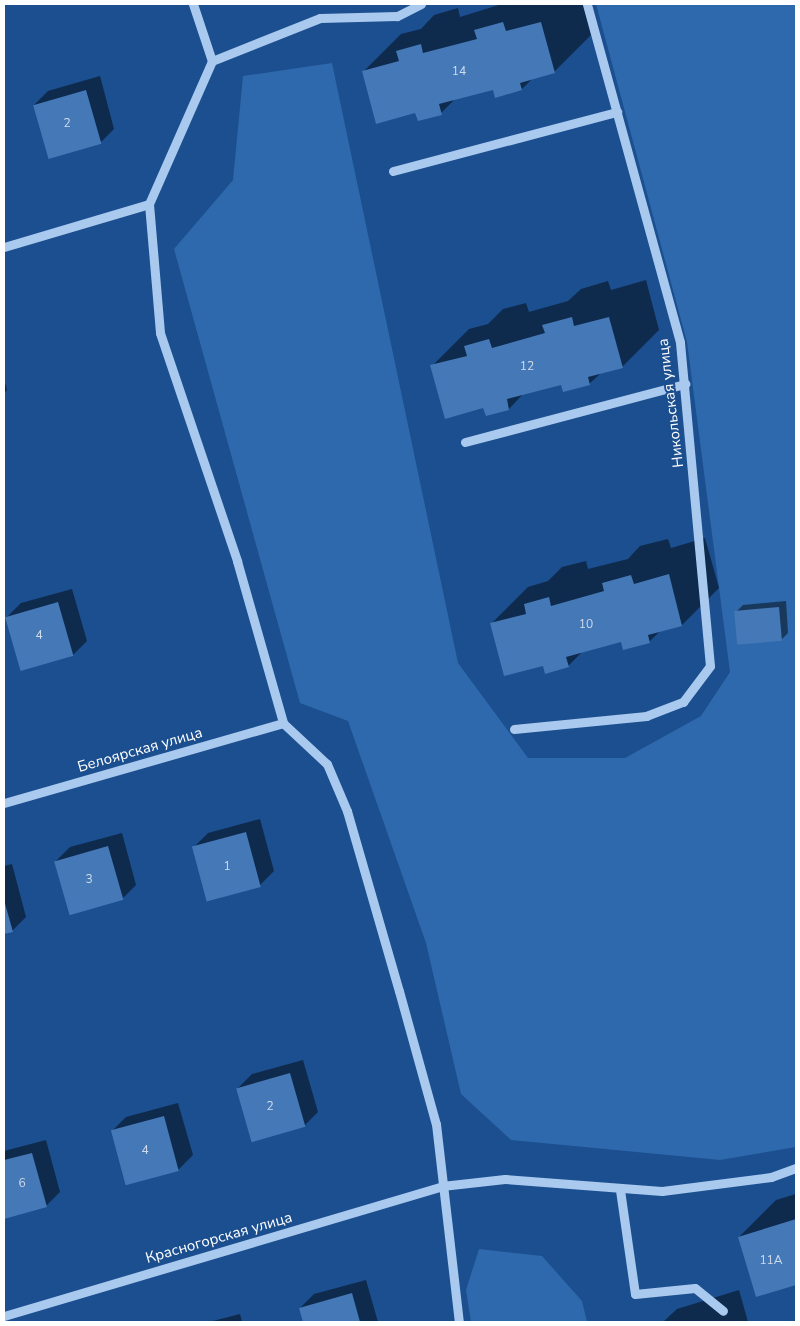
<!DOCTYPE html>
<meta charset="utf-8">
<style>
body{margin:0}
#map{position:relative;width:800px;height:1326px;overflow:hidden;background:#1b4f8f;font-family:"Nunito Sans",sans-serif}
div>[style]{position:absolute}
.green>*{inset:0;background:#2e69ad}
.shadow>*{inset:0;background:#0007}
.building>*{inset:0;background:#4478b7;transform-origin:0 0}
.minor>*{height:9px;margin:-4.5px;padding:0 4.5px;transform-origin:4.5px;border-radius:4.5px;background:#a9c9ee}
span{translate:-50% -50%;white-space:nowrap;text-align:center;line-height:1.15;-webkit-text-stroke:4px #1b4f8f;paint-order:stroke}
.number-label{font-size:12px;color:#d0dded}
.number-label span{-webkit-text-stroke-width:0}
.street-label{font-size:15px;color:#fff}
.frame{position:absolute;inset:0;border:5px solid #fff;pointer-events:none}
</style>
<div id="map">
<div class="green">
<i style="clip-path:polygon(596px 4px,796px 4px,796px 1147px,720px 1160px,511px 1140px,461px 1094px,426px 943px,348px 721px,300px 703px,174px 249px,233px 180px,243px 76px,332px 63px,458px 663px,528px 758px,625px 758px,701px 716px,730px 672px,687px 342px)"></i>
<i style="clip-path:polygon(479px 1249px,542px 1256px,582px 1301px,587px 1322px,471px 1322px,466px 1290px)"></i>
</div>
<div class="shadow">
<i style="clip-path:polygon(502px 4px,583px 4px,591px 35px,554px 72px,533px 78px,522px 89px,494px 88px,456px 98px,441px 113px,416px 112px,364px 71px,401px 34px,421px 29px,434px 15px,458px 8px,460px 17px)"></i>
<i style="clip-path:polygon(100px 76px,114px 129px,100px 143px,34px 105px,48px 91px)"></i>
<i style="clip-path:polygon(646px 280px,659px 330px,622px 367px,601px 373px,589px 384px,562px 383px,524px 393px,509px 409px,484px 407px,432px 366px,469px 329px,488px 324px,503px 309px,526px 303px,529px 312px,568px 301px,581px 289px,608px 281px,611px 290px)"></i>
<i style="clip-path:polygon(4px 379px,7px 390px,4px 393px)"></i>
<i style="clip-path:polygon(705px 538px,719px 588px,682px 625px,660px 631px,649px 642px,622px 641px,583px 651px,568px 666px,543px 665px,491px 624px,528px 587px,548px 581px,562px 567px,586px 561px,588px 569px,628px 559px,640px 546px,668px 539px,671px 548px)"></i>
<i style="clip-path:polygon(72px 589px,87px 641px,73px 655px,21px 669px,7px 617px,21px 603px)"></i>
<i style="clip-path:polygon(786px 601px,788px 633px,781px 640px,736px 612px,743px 605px)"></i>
<i style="clip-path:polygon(260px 819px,274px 871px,260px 885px,194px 847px,208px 833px)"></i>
<i style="clip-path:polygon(122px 833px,136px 885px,122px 899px,56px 861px,70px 847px)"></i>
<i style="clip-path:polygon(12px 864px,26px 917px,12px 931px,4px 933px,4px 866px)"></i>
<i style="clip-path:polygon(303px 1060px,318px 1112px,304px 1126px,238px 1088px,252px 1074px)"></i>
<i style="clip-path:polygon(178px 1103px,193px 1155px,179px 1169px,127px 1184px,112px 1131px,126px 1117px)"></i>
<i style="clip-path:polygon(46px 1140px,60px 1192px,46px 1206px,4px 1217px,4px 1151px)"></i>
<i style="clip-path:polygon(796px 1194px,796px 1284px,757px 1296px,739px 1237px,776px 1200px)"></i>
<i style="clip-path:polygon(366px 1280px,378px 1322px,304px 1322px,300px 1308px,314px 1294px)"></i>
<i style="clip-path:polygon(739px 1290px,748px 1322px,663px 1322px,677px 1309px)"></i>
<i style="clip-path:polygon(240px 1314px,242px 1322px,209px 1322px)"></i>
</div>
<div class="building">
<i style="clip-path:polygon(503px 22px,506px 31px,541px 22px,555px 73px,520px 83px,522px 90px,495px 98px,493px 90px,439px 104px,442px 115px,418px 121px,415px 113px,376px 124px,362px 71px,399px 61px,396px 51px,421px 44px,423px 53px,477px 39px,474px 30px)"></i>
<i style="left:86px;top:90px;width:56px;height:55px;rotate:74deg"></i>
<i style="clip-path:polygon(572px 317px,574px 326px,609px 317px,623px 368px,588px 377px,590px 385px,563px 392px,561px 385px,507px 399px,509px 410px,486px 416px,483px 408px,445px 419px,430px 365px,467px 356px,464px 346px,489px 339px,492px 348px,545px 333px,542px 325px)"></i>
<i style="clip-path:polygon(669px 574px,682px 626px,648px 635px,650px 643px,623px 650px,621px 642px,566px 657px,569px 667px,545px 674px,543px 666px,504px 676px,490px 623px,526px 614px,524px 604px,549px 597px,551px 606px,604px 591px,602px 583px,631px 575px,634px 584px)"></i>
<i style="left:58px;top:602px;width:56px;height:55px;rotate:74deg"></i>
<i style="left:779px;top:607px;width:34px;height:45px;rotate:85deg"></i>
<i style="left:246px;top:832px;width:57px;height:56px;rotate:75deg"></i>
<i style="left:108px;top:846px;width:56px;height:56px;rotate:74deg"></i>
<i style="clip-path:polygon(4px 900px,13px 932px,4px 934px)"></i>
<i style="left:290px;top:1073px;width:56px;height:56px;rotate:74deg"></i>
<i style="left:164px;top:1116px;width:57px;height:55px;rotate:75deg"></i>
<i style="clip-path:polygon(32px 1153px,47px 1207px,4px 1219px,4px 1160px)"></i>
<i style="clip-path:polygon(796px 1219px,796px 1285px,756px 1297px,738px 1237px)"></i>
<i style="clip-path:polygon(352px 1293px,360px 1322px,303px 1322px,299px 1308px)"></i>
</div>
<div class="minor">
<i style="left:193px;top:4px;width:60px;rotate:71.6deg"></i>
<i style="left:421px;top:4px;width:27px;rotate:153deg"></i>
<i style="left:397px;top:16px;width:77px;rotate:178.5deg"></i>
<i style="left:320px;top:18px;width:116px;rotate:158.3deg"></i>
<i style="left:212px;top:61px;width:156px;rotate:113.8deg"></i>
<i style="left:149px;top:204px;width:129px;rotate:85.1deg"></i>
<i style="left:160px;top:333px;width:241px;rotate:71.3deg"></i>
<i style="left:237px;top:561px;width:168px;rotate:74.1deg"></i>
<i style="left:283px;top:723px;width:60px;rotate:43deg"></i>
<i style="left:327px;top:764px;width:51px;rotate:66.9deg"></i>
<i style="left:347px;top:811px;width:187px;rotate:73.9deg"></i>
<i style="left:399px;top:991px;width:138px;rotate:74.5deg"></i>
<i style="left:436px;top:1124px;width:199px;rotate:83.4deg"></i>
<i style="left:393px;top:171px;width:232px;rotate:-14.8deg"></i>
<i style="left:4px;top:247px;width:151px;rotate:-16.5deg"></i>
<i style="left:465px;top:442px;width:228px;rotate:-14.8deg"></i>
<i style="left:514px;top:729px;width:133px;rotate:-5.6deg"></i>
<i style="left:646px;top:716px;width:40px;rotate:-21deg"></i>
<i style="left:683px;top:702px;width:45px;rotate:-53.1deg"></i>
<i style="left:710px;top:666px;width:325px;rotate:-95.3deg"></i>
<i style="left:680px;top:342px;width:351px;rotate:-105.4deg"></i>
<i style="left:4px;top:803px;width:290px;rotate:-16deg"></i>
<i style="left:620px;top:1190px;width:105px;rotate:81.8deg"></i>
<i style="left:635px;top:1294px;width:60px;rotate:-5.7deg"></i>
<i style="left:695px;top:1288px;width:36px;rotate:39deg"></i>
<i style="left:4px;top:1316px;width:457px;rotate:-16.5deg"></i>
<i style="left:442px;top:1186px;width:63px;rotate:-6.3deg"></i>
<i style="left:505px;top:1179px;width:157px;rotate:4.4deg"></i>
<i style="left:662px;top:1191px;width:110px;rotate:-7.3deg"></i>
<i style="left:771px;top:1177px;width:27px;rotate:-20deg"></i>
</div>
<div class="number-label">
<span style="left:459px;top:72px">14</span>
<span style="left:67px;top:124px">2</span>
<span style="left:527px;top:367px">12</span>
<span style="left:586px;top:625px">10</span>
<span style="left:39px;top:636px">4</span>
<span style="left:227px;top:867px">1</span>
<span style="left:89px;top:880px">3</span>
<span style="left:270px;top:1107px">2</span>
<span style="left:145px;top:1151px">4</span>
<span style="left:22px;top:1184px">6</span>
<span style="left:771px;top:1261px">11А</span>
</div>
<div class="street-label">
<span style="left:671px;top:403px;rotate:-97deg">Никольская улица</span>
<span style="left:140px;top:750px;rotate:-16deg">Белоярская улица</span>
<span style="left:219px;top:1238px;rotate:-16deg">Красногорская улица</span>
</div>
<div class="frame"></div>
</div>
